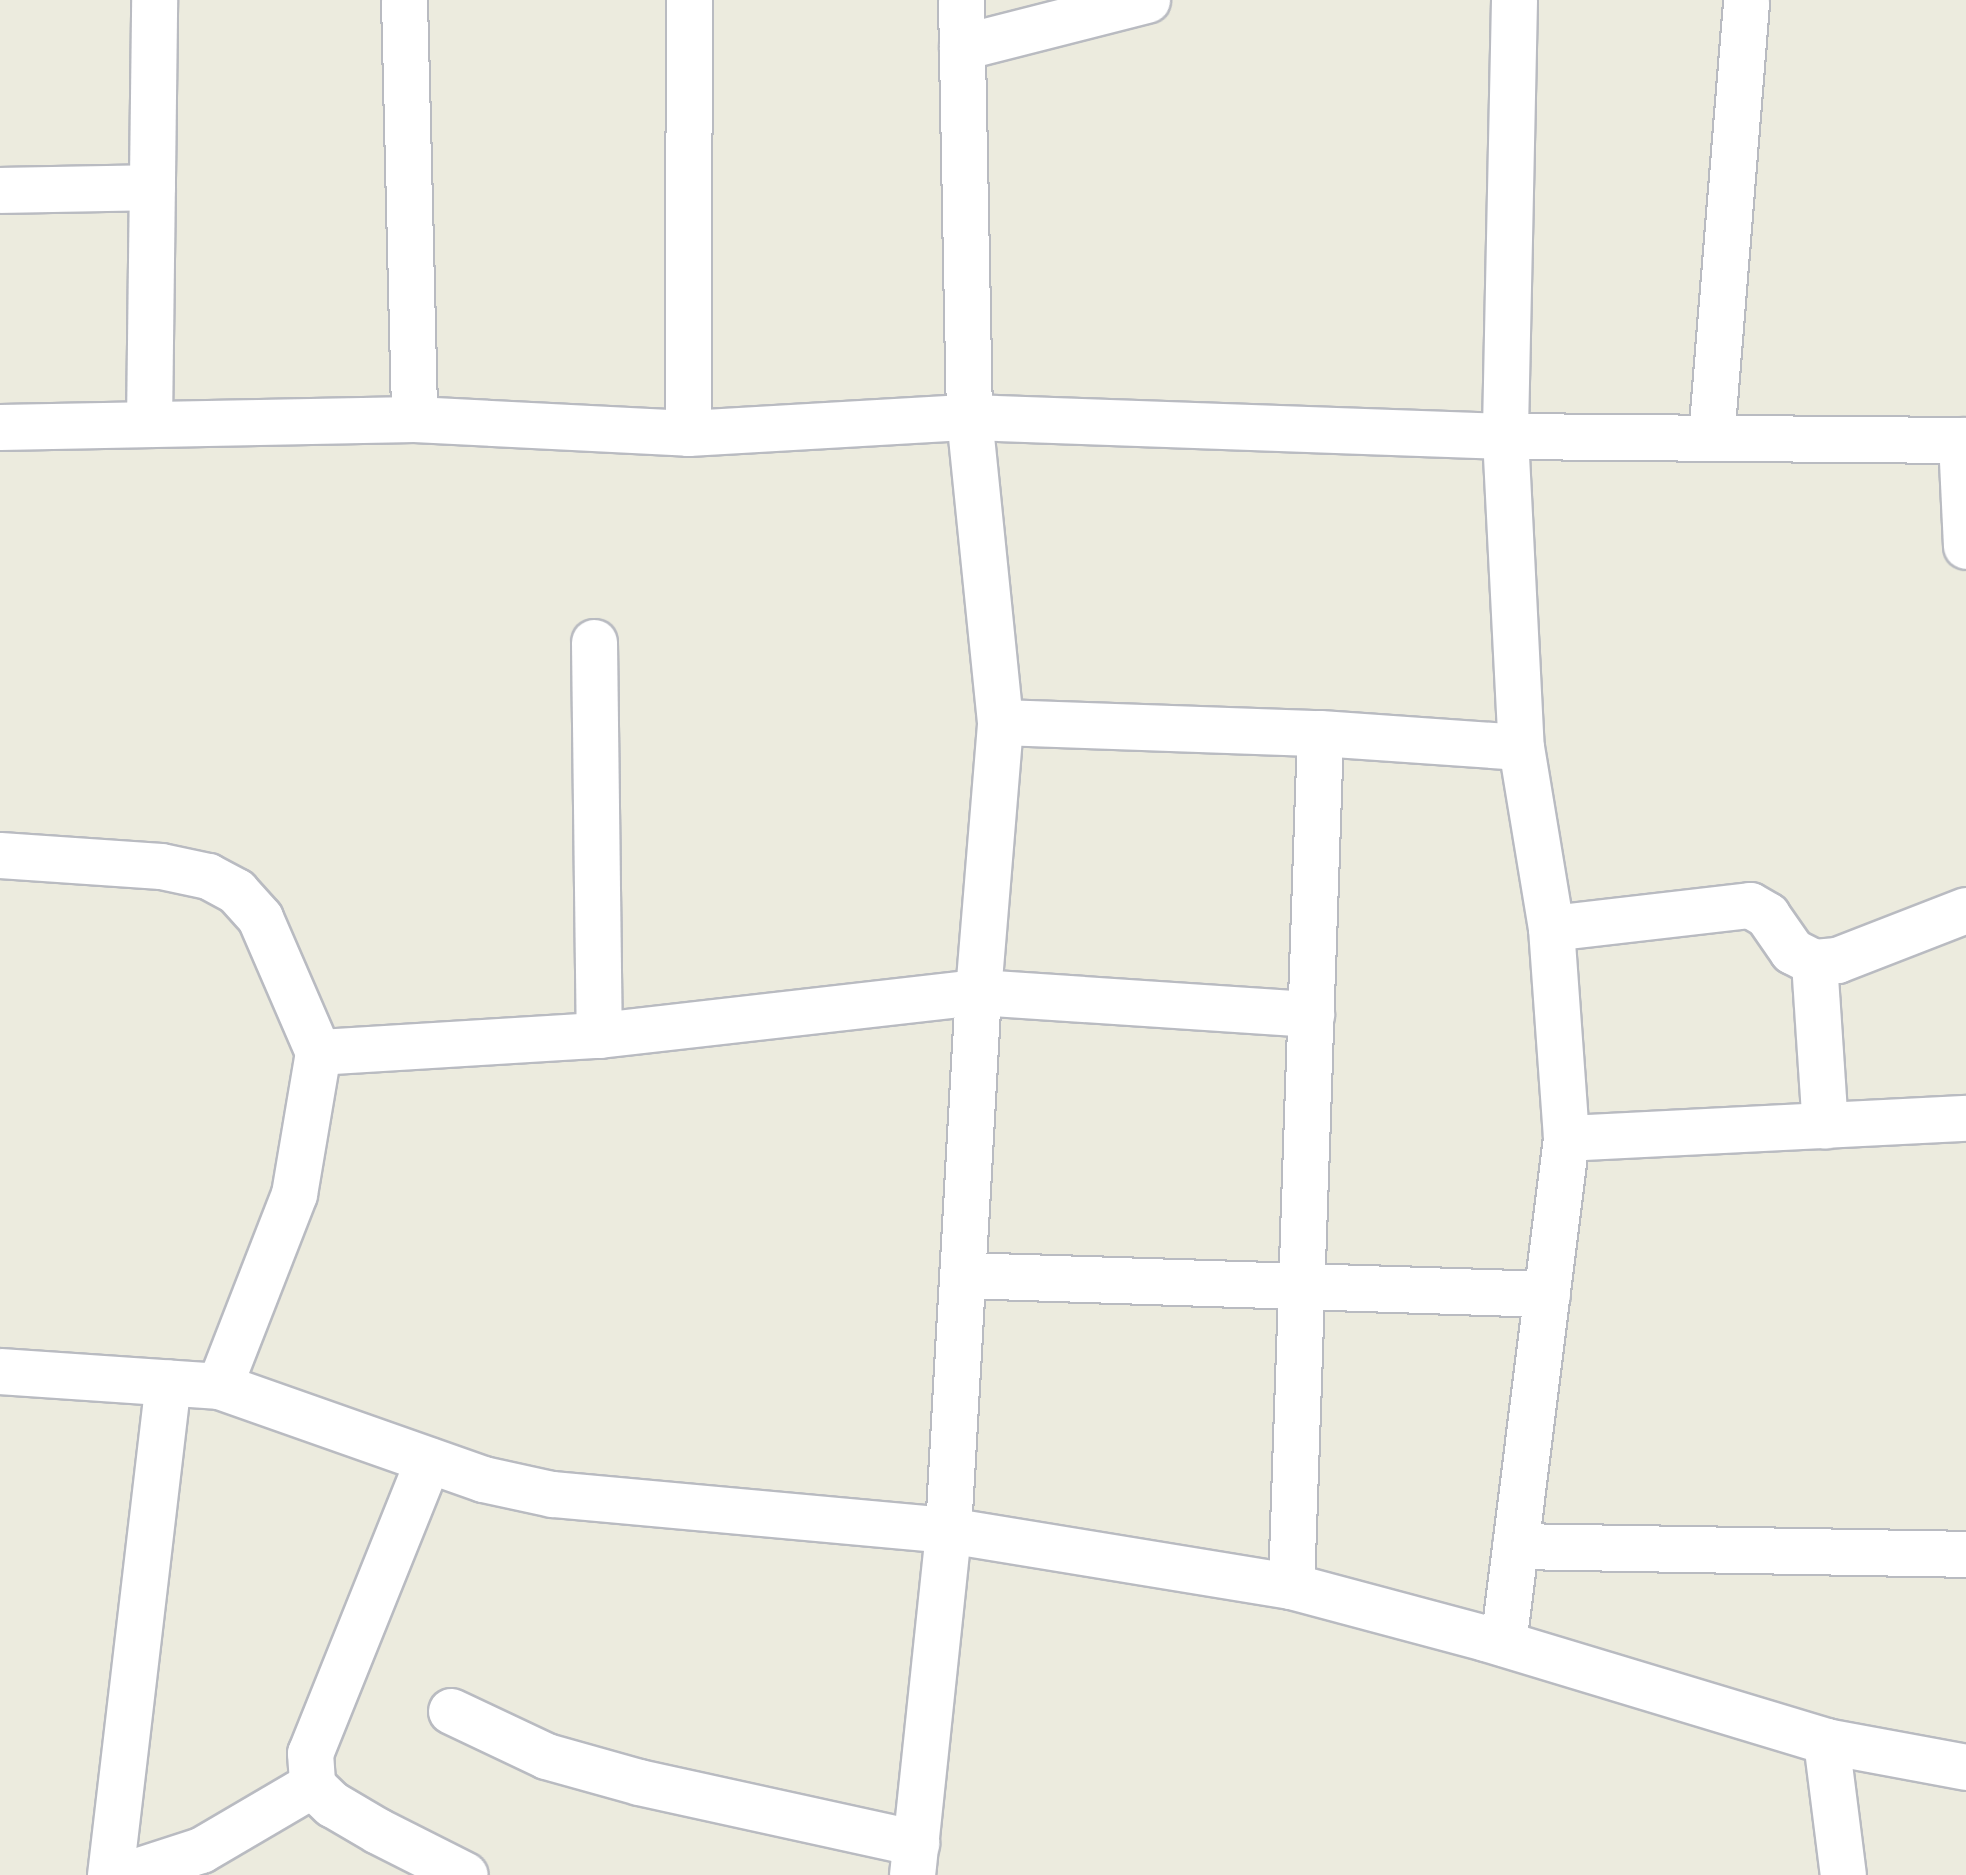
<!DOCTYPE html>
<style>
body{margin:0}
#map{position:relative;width:1966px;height:1875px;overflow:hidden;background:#ecebde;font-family:"Titillium Web",sans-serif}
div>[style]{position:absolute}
.roads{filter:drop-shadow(2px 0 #b9bbc1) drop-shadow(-2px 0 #b9bbc1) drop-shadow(0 2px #b9bbc1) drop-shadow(0 -2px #b9bbc1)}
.street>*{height:45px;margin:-22.5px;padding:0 22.5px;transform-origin:22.5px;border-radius:22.5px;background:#fff}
span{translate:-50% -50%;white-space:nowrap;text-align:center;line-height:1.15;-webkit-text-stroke:8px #fff;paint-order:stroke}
</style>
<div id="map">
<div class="roads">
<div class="street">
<i style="left:404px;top:0;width:419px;rotate:88.6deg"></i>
<i style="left:1514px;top:0;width:436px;rotate:91.2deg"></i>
<i style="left:1505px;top:436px;width:311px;rotate:87.1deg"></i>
<i style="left:1521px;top:747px;width:183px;rotate:80.6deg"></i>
<i style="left:1551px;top:928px;width:211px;rotate:85.9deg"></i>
<i style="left:962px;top:47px;width:191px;rotate:-14.3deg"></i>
<i style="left:0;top:190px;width:152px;rotate:-1.1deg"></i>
<i style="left:149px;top:424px;width:424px;rotate:-89.3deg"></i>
<i style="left:0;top:427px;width:414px;rotate:-1.1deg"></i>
<i style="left:414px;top:419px;width:274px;rotate:2.9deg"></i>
<i style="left:688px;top:433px;width:281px;rotate:-3.3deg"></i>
<i style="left:969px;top:417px;width:536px;rotate:2.03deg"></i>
<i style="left:1505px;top:436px;width:461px;rotate:0.5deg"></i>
<i style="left:688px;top:433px;width:433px;rotate:-89.9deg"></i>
<i style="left:1711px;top:438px;width:439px;rotate:-85.4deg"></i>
<i style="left:1961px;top:440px;width:106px;rotate:87.3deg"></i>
<i style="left:594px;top:642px;width:393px;rotate:89.3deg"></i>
<i style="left:1000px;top:722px;width:320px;rotate:2deg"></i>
<i style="left:1320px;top:733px;width:201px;rotate:4deg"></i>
<i style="left:0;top:855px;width:161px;rotate:3.9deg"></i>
<i style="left:161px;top:866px;width:48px;rotate:12deg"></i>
<i style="left:208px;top:876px;width:32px;rotate:28deg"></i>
<i style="left:236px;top:891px;width:36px;rotate:48deg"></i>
<i style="left:260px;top:918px;width:146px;rotate:66.6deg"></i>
<i style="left:318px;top:1052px;width:144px;rotate:99.6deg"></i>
<i style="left:294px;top:1194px;width:206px;rotate:111.3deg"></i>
<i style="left:1551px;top:928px;width:200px;rotate:-6.6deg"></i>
<i style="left:1750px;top:905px;width:20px;rotate:30deg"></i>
<i style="left:1767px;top:915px;width:44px;rotate:55.2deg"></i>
<i style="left:1792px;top:951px;width:25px;rotate:27deg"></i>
<i style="left:1814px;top:962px;width:23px;rotate:-5deg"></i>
<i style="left:1837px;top:960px;width:138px;rotate:-21.2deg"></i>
<i style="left:1814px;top:962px;width:164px;rotate:86.2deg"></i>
<i style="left:318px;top:1052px;width:282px;rotate:-3.5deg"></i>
<i style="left:599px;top:1035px;width:381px;rotate:-6.5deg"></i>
<i style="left:978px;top:992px;width:334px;rotate:3.8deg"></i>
<i style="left:962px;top:1275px;width:585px;rotate:1.86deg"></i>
<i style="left:0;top:1371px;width:220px;rotate:3.9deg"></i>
<i style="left:219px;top:1386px;width:280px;rotate:19.4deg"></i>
<i style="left:483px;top:1479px;width:71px;rotate:12.3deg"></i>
<i style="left:552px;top:1494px;width:398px;rotate:5.2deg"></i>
<i style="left:948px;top:1530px;width:348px;rotate:9.3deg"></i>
<i style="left:1291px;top:1586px;width:201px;rotate:15deg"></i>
<i style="left:1485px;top:1638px;width:356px;rotate:16.8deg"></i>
<i style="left:1826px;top:1741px;width:142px;rotate:10.5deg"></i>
<i style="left:428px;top:1460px;width:316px;rotate:111.9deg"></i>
<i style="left:310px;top:1753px;width:32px;rotate:86deg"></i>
<i style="left:312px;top:1785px;width:28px;rotate:44deg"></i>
<i style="left:332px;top:1804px;width:53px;rotate:30.4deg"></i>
<i style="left:378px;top:1831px;width:97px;rotate:26.8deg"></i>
<i style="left:1515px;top:1546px;width:451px;rotate:1deg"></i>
<i style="left:1291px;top:1586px;width:853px;rotate:-88.05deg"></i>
<i style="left:1503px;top:1643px;width:509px;rotate:-82.89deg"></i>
<i style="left:1566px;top:1138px;width:400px;rotate:-2.9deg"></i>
<i style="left:451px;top:1711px;width:105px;rotate:25.3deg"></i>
<i style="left:546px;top:1756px;width:97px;rotate:15.6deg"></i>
<i style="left:639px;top:1782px;width:284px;rotate:12.4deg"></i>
<i style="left:1826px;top:1741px;width:135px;rotate:82.8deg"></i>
<i style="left:110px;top:1875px;width:496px;rotate:-83.3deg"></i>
<i style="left:124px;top:1875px;width:81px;rotate:-18deg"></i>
<i style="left:201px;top:1850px;width:129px;rotate:-30.4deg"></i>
<i style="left:912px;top:1875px;width:347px;rotate:-84deg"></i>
<i style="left:948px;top:1530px;width:539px;rotate:-86.81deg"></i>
<i style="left:978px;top:992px;width:271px;rotate:-85.3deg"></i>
<i style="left:1000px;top:722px;width:307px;rotate:-95.8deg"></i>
<i style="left:969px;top:417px;width:417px;rotate:-91.1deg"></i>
</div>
</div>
</div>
